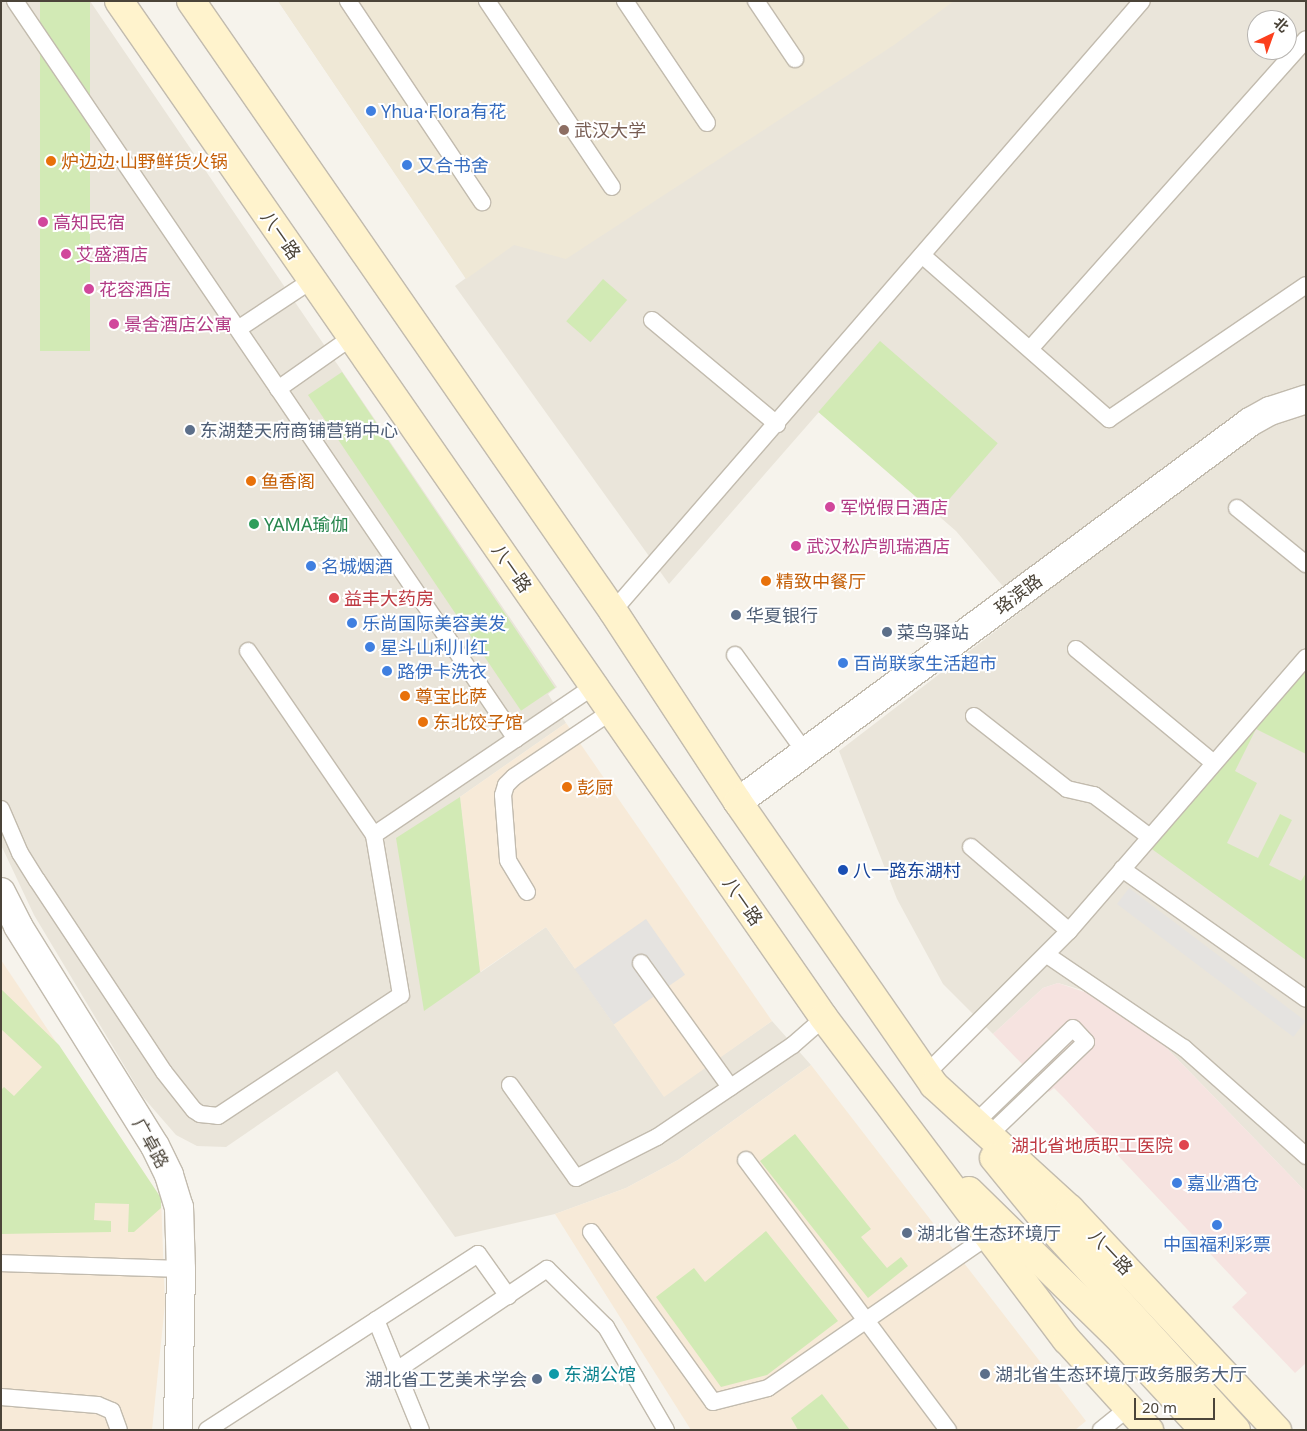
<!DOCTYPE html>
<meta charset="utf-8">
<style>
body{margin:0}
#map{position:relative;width:1307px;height:1431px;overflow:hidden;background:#f6f3ec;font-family:"Noto Sans","Noto Sans SC",sans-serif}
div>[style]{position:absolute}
.residential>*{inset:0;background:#eae5da}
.commercial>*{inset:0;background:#f7ead8}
.education>*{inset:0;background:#efe8d6}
.medical>*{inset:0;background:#f6e3e0}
.green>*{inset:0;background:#d2eab5;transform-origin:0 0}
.parking>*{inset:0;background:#e5e3e0;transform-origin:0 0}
.roads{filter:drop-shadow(1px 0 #c2bbae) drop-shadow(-1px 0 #c2bbae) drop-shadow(0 1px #c2bbae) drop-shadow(0 -1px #c2bbae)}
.service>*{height:16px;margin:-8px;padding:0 8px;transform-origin:8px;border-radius:8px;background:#fff}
.minor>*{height:28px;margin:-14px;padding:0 14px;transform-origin:14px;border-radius:14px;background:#fff}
.secondary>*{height:28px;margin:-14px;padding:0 14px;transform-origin:14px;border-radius:14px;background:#fff3cd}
.dots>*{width:14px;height:14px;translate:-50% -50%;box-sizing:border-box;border:2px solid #fff;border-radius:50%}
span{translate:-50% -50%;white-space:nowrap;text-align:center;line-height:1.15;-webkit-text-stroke:4px #fff;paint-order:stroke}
.shop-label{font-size:18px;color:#366cbe}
.left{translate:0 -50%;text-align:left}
.education-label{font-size:18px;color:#785e54}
.food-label{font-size:18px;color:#c56008}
.hotel-label{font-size:18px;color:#b23c85}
.street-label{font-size:18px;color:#4b4439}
.service-label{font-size:18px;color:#4e5e75}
.right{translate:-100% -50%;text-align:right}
.leisure-label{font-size:18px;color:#27864d}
.health-label{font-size:18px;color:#be3a42}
.transit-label{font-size:18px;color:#164399}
.culture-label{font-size:18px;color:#0d838f}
.frame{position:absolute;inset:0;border:2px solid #4b4439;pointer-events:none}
.north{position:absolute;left:1247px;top:10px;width:50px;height:50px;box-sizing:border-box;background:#fff;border:1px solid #b7b4b0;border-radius:50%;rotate:42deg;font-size:14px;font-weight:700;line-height:20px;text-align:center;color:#4b4439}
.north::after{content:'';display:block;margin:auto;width:18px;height:22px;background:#fc3f1d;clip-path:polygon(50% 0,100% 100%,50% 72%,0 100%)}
.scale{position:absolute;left:1134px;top:1398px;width:81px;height:22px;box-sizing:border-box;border:2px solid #4b4439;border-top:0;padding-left:6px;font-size:15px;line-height:18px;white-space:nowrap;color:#4b4439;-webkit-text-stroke:4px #fff;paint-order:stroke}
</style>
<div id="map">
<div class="residential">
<i style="clip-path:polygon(1px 1px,90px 1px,557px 687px,548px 694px,566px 723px,460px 797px,481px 972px,546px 927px,664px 1096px,772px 1021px,811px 1065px,678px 1160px,626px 1188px,555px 1214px,455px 1237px,337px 1071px,226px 1147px,197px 1146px,176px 1135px,143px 1097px,34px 915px,1px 845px)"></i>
<i style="clip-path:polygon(evenodd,278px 1px,1306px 1px,1306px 1192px,1156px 1037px,1082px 990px,1058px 983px,1043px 988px,993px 1034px,943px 984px,897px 899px,839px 751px,1023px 610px,956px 531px,819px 412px,669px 584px,455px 286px,466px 278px,278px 1px,1257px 20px,1287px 20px,1287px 50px,1257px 50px,1257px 20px)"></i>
</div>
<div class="commercial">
<i style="clip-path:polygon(566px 723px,772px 1021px,664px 1097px,546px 927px,480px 972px,460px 797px)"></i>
<i style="clip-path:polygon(1px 960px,161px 1198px,165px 1304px,152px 1430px,1px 1430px)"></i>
<i style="clip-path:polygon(811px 1065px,1086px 1421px,1075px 1430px,691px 1430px,555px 1214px,626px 1188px,678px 1160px)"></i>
</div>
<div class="education">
<i style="clip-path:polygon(278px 1px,954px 1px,894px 45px,566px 259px,514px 245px,466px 279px)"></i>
</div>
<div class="medical">
<i style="clip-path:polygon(1058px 983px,1096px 996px,1156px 1037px,1306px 1192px,1306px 1363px,1295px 1373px,1232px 1307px,1247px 1293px,1064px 1098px,1054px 1088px,1049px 1092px,993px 1034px,1043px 988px)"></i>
</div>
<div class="green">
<i style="left:40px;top:1px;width:50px;height:350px"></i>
<i style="left:603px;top:279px;width:32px;height:56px;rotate:41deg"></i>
<i style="left:880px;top:341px;width:156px;height:94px;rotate:41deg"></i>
<i style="left:342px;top:372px;width:381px;height:41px;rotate:56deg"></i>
<i style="clip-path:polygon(1306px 667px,1306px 754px,1256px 729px,1235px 771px,1257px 783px,1227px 843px,1258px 858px,1280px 814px,1292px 820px,1269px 865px,1301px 881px,1306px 873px,1306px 960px,1149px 847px)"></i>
<i style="clip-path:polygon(460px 797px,480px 972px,424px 1011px,396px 838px)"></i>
<i style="clip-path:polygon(1px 989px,59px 1045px,161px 1198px,161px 1208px,134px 1232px,128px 1232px,129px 1204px,95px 1203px,94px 1220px,111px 1221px,111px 1232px,1px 1234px,1px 1090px,4px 1087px,14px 1096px,42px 1067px,1px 1029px)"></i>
<i style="clip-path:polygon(795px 1134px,871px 1229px,861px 1237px,887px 1268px,901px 1257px,908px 1266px,868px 1298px,760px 1161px)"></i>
<i style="clip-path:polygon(766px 1231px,838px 1321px,767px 1375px,721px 1387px,656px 1297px,694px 1268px,705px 1282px)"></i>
<i style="clip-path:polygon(822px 1394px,850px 1430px,798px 1430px,791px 1418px)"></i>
</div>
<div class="parking">
<i style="left:1129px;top:888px;width:221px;height:20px;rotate:37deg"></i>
<i style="left:646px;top:919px;width:68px;height:87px;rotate:55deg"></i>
</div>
<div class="roads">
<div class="service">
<i style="left:15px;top:1px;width:892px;rotate:55.83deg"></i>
<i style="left:348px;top:1px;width:242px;rotate:56.3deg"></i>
<i style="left:487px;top:1px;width:224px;rotate:56.1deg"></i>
<i style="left:625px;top:1px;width:147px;rotate:56.1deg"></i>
<i style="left:756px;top:1px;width:70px;rotate:56.1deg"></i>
<i style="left:922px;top:255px;width:249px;rotate:41.3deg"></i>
<i style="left:1109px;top:419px;width:238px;rotate:-34.2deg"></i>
<i style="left:652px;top:320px;width:163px;rotate:39.8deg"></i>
<i style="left:238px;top:329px;width:89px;rotate:-33.5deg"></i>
<i style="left:1030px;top:349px;width:415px;rotate:-48.3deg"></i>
<i style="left:278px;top:389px;width:90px;rotate:-35.1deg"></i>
<i style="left:1237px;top:508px;width:89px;rotate:39.1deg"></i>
<i style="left:613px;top:611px;width:807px;rotate:-49.07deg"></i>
<i style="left:1076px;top:649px;width:179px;rotate:39.6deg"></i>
<i style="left:248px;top:651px;width:223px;rotate:55.6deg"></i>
<i style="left:735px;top:655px;width:120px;rotate:54.2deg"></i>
<i style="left:974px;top:716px;width:118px;rotate:38.1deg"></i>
<i style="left:1067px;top:789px;width:28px;rotate:13deg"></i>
<i style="left:1094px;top:795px;width:70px;rotate:36.9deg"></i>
<i style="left:1px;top:809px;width:48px;rotate:66.6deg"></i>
<i style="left:20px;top:853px;width:32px;rotate:58deg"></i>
<i style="left:37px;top:880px;width:230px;rotate:56.5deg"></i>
<i style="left:164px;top:1072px;width:48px;rotate:51.7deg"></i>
<i style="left:194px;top:1110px;width:7px;rotate:34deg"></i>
<i style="left:200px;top:1114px;width:18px;rotate:6deg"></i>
<i style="left:218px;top:1116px;width:219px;rotate:-33.5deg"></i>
<i style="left:401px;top:995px;width:162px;rotate:-99.6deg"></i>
<i style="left:374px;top:835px;width:266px;rotate:-34.1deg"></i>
<i style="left:971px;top:847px;width:129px;rotate:40.6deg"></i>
<i style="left:1122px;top:869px;width:225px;rotate:35.2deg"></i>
<i style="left:527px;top:892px;width:37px;rotate:-121deg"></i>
<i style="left:508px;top:860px;width:65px;rotate:-94.4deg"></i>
<i style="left:503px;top:795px;width:10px;rotate:-73deg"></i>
<i style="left:506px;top:785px;width:11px;rotate:-45deg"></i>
<i style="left:514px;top:777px;width:118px;rotate:-34deg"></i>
<i style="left:1047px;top:955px;width:166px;rotate:34.2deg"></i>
<i style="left:1184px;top:1048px;width:163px;rotate:41.5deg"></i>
<i style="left:641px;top:963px;width:153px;rotate:54.3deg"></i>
<i style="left:926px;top:1074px;width:202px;rotate:-45deg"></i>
<i style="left:1069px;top:931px;width:362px;rotate:-49.1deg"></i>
<i style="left:510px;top:1085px;width:114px;rotate:54.6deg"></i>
<i style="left:576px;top:1178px;width:91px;rotate:-26.8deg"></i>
<i style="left:657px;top:1137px;width:164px;rotate:-34.1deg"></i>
<i style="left:793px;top:1045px;width:41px;rotate:-41.1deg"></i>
<i style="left:975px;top:1123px;width:136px;rotate:-44.1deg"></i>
<i style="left:1073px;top:1028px;width:19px;rotate:47deg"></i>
<i style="left:1086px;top:1042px;width:134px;rotate:136.2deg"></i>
<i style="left:746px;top:1160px;width:337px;rotate:53.2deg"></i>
<i style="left:591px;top:1232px;width:209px;rotate:54.3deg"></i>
<i style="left:713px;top:1402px;width:57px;rotate:-14.3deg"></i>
<i style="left:768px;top:1388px;width:266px;rotate:-34.6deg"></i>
<i style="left:1px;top:1263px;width:180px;rotate:1.9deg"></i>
<i style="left:376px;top:1320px;width:119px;rotate:67.8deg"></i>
<i style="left:397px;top:1370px;width:181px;rotate:-34deg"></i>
<i style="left:547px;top:1269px;width:83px;rotate:44.5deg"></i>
<i style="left:606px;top:1327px;width:119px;rotate:59.8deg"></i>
<i style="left:1px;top:1397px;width:97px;rotate:4.7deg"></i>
<i style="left:98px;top:1405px;width:15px;rotate:23deg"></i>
<i style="left:112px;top:1411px;width:20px;rotate:70deg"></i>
<i style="left:207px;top:1430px;width:323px;rotate:-33deg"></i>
<i style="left:478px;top:1254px;width:52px;rotate:54.5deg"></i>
<i style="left:1101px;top:1430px;width:35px;rotate:-39deg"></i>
</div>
<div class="minor">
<i style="left:738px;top:802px;width:638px;rotate:-36.58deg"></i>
<i style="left:1250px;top:422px;width:23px;rotate:-29deg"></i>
<i style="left:1270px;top:411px;width:38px;rotate:-18deg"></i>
<i style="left:1px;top:892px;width:38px;rotate:63deg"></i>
<i style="left:18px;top:926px;width:259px;rotate:58.1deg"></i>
<i style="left:155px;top:1146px;width:32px;rotate:64deg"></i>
<i style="left:169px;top:1175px;width:34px;rotate:73deg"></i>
<i style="left:179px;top:1207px;width:62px;rotate:88.2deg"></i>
<i style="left:181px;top:1269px;width:161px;rotate:91.1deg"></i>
</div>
<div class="secondary">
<i style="left:119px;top:1px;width:1237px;rotate:55.27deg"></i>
<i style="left:824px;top:1018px;width:403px;rotate:53deg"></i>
<i style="left:1067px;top:1340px;width:122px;rotate:47.7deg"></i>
<i style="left:191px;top:1px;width:742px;rotate:55.32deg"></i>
<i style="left:613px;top:611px;width:228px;rotate:56.8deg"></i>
<i style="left:738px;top:802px;width:344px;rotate:55.3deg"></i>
<i style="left:934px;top:1085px;width:184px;rotate:42.4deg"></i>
<i style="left:1070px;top:1209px;width:303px;rotate:46.9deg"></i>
<i style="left:994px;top:1158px;width:84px;rotate:50.8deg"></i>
<i style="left:1047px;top:1223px;width:280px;rotate:47.6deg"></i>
<i style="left:969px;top:1191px;width:214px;rotate:44.4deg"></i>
<i style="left:1122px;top:1341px;width:121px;rotate:47.3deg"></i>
</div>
</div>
<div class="dots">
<i style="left:371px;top:111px;background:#3f7fe0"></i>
<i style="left:564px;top:130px;background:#8d6e63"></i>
<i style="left:51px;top:161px;background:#e8710a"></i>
<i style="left:407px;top:165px;background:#3f7fe0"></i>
<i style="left:43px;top:222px;background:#d1479c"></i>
<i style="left:66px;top:254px;background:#d1479c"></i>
<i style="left:89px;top:289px;background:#d1479c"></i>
<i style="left:114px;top:324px;background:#d1479c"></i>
<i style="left:190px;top:430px;background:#5c6f8a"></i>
<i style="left:251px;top:481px;background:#e8710a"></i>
<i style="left:830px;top:507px;background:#d1479c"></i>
<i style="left:254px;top:524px;background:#2e9e5b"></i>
<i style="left:796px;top:546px;background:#d1479c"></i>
<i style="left:311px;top:566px;background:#3f7fe0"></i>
<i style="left:766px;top:581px;background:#e8710a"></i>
<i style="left:334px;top:598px;background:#e0444e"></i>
<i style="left:736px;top:615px;background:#5c6f8a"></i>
<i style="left:352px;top:623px;background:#3f7fe0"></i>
<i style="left:887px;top:632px;background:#5c6f8a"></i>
<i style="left:370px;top:647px;background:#3f7fe0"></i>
<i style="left:843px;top:663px;background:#3f7fe0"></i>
<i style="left:387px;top:671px;background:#3f7fe0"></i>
<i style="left:405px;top:696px;background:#e8710a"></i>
<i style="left:423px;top:722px;background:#e8710a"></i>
<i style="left:567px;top:787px;background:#e8710a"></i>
<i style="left:843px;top:870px;background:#1a4fb4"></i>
<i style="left:1184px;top:1145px;background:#e0444e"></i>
<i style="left:1177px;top:1183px;background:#3f7fe0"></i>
<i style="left:1217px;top:1225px;background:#3f7fe0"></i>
<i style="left:907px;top:1233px;background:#5c6f8a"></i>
<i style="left:554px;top:1374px;background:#0f9aa8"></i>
<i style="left:985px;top:1374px;background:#5c6f8a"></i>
<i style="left:537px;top:1379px;background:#5c6f8a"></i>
</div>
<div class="shop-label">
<span class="left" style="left:381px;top:111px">Yhua·Flora有花</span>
<span class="left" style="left:417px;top:165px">又合书舍</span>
<span class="left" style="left:321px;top:566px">名城烟酒</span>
<span class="left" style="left:362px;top:623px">乐尚国际美容美发</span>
<span class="left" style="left:380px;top:647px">星斗山利川红</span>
<span class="left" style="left:853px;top:663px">百尚联家生活超市</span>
<span class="left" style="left:397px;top:671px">路伊卡洗衣</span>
<span class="left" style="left:1187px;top:1183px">嘉业酒仓</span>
<span style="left:1217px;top:1244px">中国福利彩票</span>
</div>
<div class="education-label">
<span class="left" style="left:574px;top:130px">武汉大学</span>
</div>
<div class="food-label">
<span class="left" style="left:61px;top:161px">炉边边·山野鲜货火锅</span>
<span class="left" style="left:261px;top:481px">鱼香阁</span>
<span class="left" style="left:776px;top:581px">精致中餐厅</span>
<span class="left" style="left:415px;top:696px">尊宝比萨</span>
<span class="left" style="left:433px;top:722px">东北饺子馆</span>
<span class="left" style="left:577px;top:787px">彭厨</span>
</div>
<div class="hotel-label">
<span class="left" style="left:53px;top:222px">高知民宿</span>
<span class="left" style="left:76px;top:254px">艾盛酒店</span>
<span class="left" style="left:99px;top:289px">花容酒店</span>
<span class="left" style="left:124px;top:324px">景舍酒店公寓</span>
<span class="left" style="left:840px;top:507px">军悦假日酒店</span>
<span class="left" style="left:806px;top:546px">武汉松庐凯瑞酒店</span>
</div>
<div class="street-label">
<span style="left:281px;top:235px;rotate:55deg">八一路</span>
<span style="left:512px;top:568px;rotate:55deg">八一路</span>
<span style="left:1018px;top:594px;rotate:-37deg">珞滨路</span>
<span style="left:743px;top:901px;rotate:55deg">八一路</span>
<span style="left:151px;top:1143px;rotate:61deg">广卓路</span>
<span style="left:1111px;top:1252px;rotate:47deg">八一路</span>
</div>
<div class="service-label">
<span class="left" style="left:200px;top:430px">东湖楚天府商铺营销中心</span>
<span class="left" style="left:746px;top:615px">华夏银行</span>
<span class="left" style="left:897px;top:632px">菜鸟驿站</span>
<span class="left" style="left:917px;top:1233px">湖北省生态环境厅</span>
<span class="left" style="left:995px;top:1374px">湖北省生态环境厅政务服务大厅</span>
<span class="right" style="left:527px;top:1379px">湖北省工艺美术学会</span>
</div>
<div class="leisure-label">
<span class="left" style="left:264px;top:524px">YAMA瑜伽</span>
</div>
<div class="health-label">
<span class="left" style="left:344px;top:598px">益丰大药房</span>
<span class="right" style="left:1173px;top:1145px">湖北省地质职工医院</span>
</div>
<div class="transit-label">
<span class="left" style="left:853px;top:870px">八一路东湖村</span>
</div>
<div class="culture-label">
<span class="left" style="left:564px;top:1374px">东湖公馆</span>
</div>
<div class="frame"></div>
<div class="north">北</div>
<div class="scale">20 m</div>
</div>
